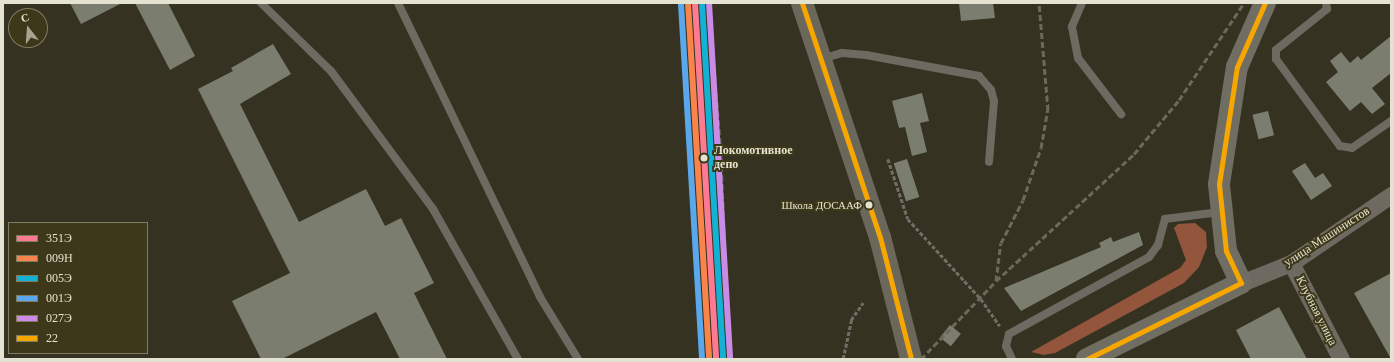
<!DOCTYPE html>
<meta charset="utf-8">
<style>
body{margin:0}
#map{position:relative;width:1394px;height:362px;overflow:hidden;background:#353221;font-family:Georgia,serif}
div>[style]{position:absolute}
.forest>*{inset:0;background:#93553c}
.building>*{inset:0;background:#7b7d6f;transform-origin:0 0}
.path>*{height:2.5px;margin-top:-1.25px;transform-origin:0;background:repeating-linear-gradient(90deg,#716e67 0 4px,transparent 0 6px)}
.lane>*{height:8px;margin:-4px;padding:0 4px;transform-origin:4px;border-radius:4px;background:#6e6a62}
.street>*{height:17px;margin:-8.5px;padding:0 8.5px;transform-origin:8.5px;border-radius:8.5px;background:#6e6a62}
.secondary>*{height:22px;margin:-11px;padding:0 11px;transform-origin:11px;border-radius:11px;background:#706d62}
.highway>*{height:22px;margin:-11px;padding:0 11px;transform-origin:11px;border-radius:11px;background:#6b675b}
.rail>*{height:3px;margin-top:-1.5px;transform-origin:0;background:repeating-linear-gradient(90deg,#6b685d 0 6px,transparent 0 9px)}
.bus-1>*{height:5px;margin:-2.5px;padding:0 2.5px;transform-origin:2.5px;border-radius:2.5px;background:#f7a600}
.rail-1>*{height:6px;margin:-3px;padding:0 3px;transform-origin:3px;border-radius:3px;background:#fe7a93}
.rail-2>*{height:6px;margin:-3px;padding:0 3px;transform-origin:3px;border-radius:3px;background:#f8844c}
.rail-3>*{height:6px;margin:-3px;padding:0 3px;transform-origin:3px;border-radius:3px;background:#13b2d5}
.rail-4>*{height:6px;margin:-3px;padding:0 3px;transform-origin:3px;border-radius:3px;background:#5aa8eb}
.rail-5>*{height:6px;margin:-3px;padding:0 3px;transform-origin:3px;border-radius:3px;background:#ca8be6}
.dots>*{width:11px;height:11px;translate:-50% -50%;box-sizing:border-box;border:2px solid #3d3819;border-radius:50%}
span{translate:-50% -50%;white-space:nowrap;text-align:center;line-height:1.15;-webkit-text-stroke:4px #3d3819;paint-order:stroke}
.bus-label{font-size:11px;color:#e4e2d0}
.right{translate:-100% -50%;text-align:right}
.stop-label{font-size:12px;color:#e4e2d0;font-weight:700}
.left{translate:0 -50%;text-align:left}
.street-label{font-size:12px;color:#e4e2d0}
.frame{position:absolute;inset:0;border:4px solid #e4e2d0;pointer-events:none}
.legend{position:absolute;left:8px;top:222px;width:140px;height:132px;box-sizing:border-box;background:#3d3819;border:1px solid #807c62;margin:0;padding:5px 7px;list-style:none;font-size:12px;color:#e4e2d0}
.legend li{display:flex;align-items:center;gap:8px;height:20px}
.legend b{width:20px;border:1px solid #807c62}
.north{position:absolute;left:8px;top:8px;width:40px;height:40px;box-sizing:border-box;background:#3d3819;border:1px solid #807c62;border-radius:50%;rotate:343deg;font-size:11px;font-weight:700;line-height:16px;text-align:center;color:#e4e2d0}
.north::after{content:'';display:block;margin:auto;width:14px;height:18px;background:#a7a493;clip-path:polygon(50% 0,100% 100%,50% 72%,0 100%)}
</style>
<div id="map">
<div class="forest">
<i style="clip-path:polygon(1195px 223px,1206px 232px,1207px 247px,1199px 267px,1184px 283px,1055px 353px,1044px 355px,1031px 352px,1180px 268px,1186px 260px,1174px 228px,1178px 224px)"></i>
</div>
<div class="building">
<i style="clip-path:polygon(70px 3px,122px 3px,81px 24px)"></i>
<i style="clip-path:polygon(135px 3px,168px 3px,195px 56px,170px 70px)"></i>
<i style="clip-path:polygon(959px 3px,993px 3px,995px 18px,961px 21px)"></i>
<i style="clip-path:polygon(1391px 36px,1391px 73px,1372px 88px,1385px 104px,1372px 114px,1361px 102px,1350px 111px,1326px 82px,1338px 72px,1330px 61px,1341px 52px,1350px 63px,1358px 56px,1361px 60px)"></i>
<i style="clip-path:polygon(273px 44px,291px 74px,240px 104px,299px 222px,366px 189px,385px 226px,401px 218px,434px 283px,414px 293px,447px 359px,400px 359px,376px 312px,282px 359px,261px 359px,232px 301px,290px 273px,198px 89px,233px 71px,231px 68px)"></i>
<i style="clip-path:polygon(922px 93px,929px 121px,920px 123px,927px 152px,912px 156px,905px 127px,899px 128px,892px 101px)"></i>
<i style="left:1268px;top:111px;width:25px;height:16px;rotate:76deg"></i>
<i style="left:907px;top:159px;width:40px;height:14px;rotate:72deg"></i>
<i style="clip-path:polygon(1305px 163px,1315px 178px,1323px 173px,1332px 186px,1311px 200px,1292px 171px)"></i>
<i style="clip-path:polygon(1139px 232px,1143px 245px,1021px 311px,1004px 288px,1101px 247px,1099px 243px,1111px 237px,1113px 242px)"></i>
<i style="clip-path:polygon(1391px 273px,1391px 359px,1354px 293px)"></i>
<i style="clip-path:polygon(1279px 307px,1307px 359px,1251px 359px,1236px 330px)"></i>
<i style="left:950px;top:325px;width:14px;height:16px;rotate:39deg"></i>
</div>
<div class="path">
<i style="left:888px;top:159px;width:63px;rotate:71.6deg"></i>
<i style="left:908px;top:219px;width:108px;rotate:47.6deg"></i>
<i style="left:981px;top:299px;width:33px;rotate:55deg"></i>
<i style="left:843px;top:359px;width:40px;rotate:-78deg"></i>
<i style="left:851px;top:320px;width:21px;rotate:-55deg"></i>
</div>
<div class="lane">
<i style="left:261px;top:3px;width:98px;rotate:44.2deg"></i>
<i style="left:331px;top:71px;width:172px;rotate:53.5deg"></i>
<i style="left:433px;top:209px;width:172px;rotate:60.5deg"></i>
<i style="left:398px;top:3px;width:326px;rotate:64.2deg"></i>
<i style="left:540px;top:297px;width:73px;rotate:58.5deg"></i>
<i style="left:1082px;top:3px;width:26px;rotate:113deg"></i>
<i style="left:1072px;top:27px;width:32px;rotate:79deg"></i>
<i style="left:1078px;top:58px;width:71px;rotate:52.5deg"></i>
<i style="left:1326px;top:3px;width:6px;rotate:81deg"></i>
<i style="left:1327px;top:9px;width:65px;rotate:141.2deg"></i>
<i style="left:1276px;top:50px;width:9px;rotate:90deg"></i>
<i style="left:1276px;top:59px;width:108px;rotate:53.7deg"></i>
<i style="left:1340px;top:146px;width:12px;rotate:9deg"></i>
<i style="left:1352px;top:148px;width:47px;rotate:-34.7deg"></i>
<i style="left:822px;top:59px;width:21px;rotate:-17deg"></i>
<i style="left:842px;top:53px;width:24px;rotate:5deg"></i>
<i style="left:866px;top:55px;width:115px;rotate:10.5deg"></i>
<i style="left:979px;top:76px;width:18px;rotate:49deg"></i>
<i style="left:991px;top:90px;width:11px;rotate:75deg"></i>
<i style="left:994px;top:101px;width:61px;rotate:94.7deg"></i>
<i style="left:1012px;top:359px;width:14px;rotate:-115deg"></i>
<i style="left:1006px;top:346px;width:12px;rotate:-76deg"></i>
<i style="left:1009px;top:334px;width:160px;rotate:-28.8deg"></i>
<i style="left:1149px;top:257px;width:15px;rotate:-53deg"></i>
<i style="left:1158px;top:245px;width:27px;rotate:-75deg"></i>
<i style="left:1165px;top:219px;width:55px;rotate:-7.3deg"></i>
</div>
<div class="street">
<i style="left:1291px;top:263px;width:108px;rotate:62.5deg"></i>
<i style="left:1241px;top:283px;width:54px;rotate:-21.8deg"></i>
<i style="left:1291px;top:263px;width:121px;rotate:-34.2deg"></i>
</div>
<div class="secondary">
<i style="left:1087px;top:359px;width:172px;rotate:-26.3deg"></i>
<i style="left:1241px;top:283px;width:35px;rotate:-115deg"></i>
<i style="left:1226px;top:251px;width:67px;rotate:-96deg"></i>
<i style="left:1219px;top:184px;width:118px;rotate:-81.3deg"></i>
<i style="left:1237px;top:67px;width:70px;rotate:-66.4deg"></i>
</div>
<div class="highway">
<i style="left:802px;top:3px;width:247px;rotate:71.6deg"></i>
<i style="left:880px;top:237px;width:126px;rotate:75.7deg"></i>
</div>
<div class="rail">
<i style="left:709px;top:3px;width:154px;rotate:85.5deg"></i>
<i style="left:721px;top:157px;width:202px;rotate:87.7deg"></i>
<i style="left:996px;top:281px;width:38px;rotate:-83deg"></i>
<i style="left:1001px;top:243px;width:48px;rotate:-62.9deg"></i>
<i style="left:1023px;top:200px;width:55px;rotate:-70.9deg"></i>
<i style="left:1041px;top:148px;width:39px;rotate:-80deg"></i>
<i style="left:1048px;top:110px;width:107px;rotate:-94.8deg"></i>
<i style="left:921px;top:359px;width:108px;rotate:-46.1deg"></i>
<i style="left:996px;top:281px;width:188px;rotate:-42.6deg"></i>
<i style="left:1134px;top:154px;width:70px;rotate:-50.2deg"></i>
<i style="left:1179px;top:100px;width:117px;rotate:-56.2deg"></i>
</div>
<div class="bus-1">
<i style="left:802px;top:3px;width:247px;rotate:71.6deg"></i>
<i style="left:880px;top:237px;width:126px;rotate:75.7deg"></i>
<i style="left:1241px;top:283px;width:35px;rotate:-115deg"></i>
<i style="left:1226px;top:251px;width:67px;rotate:-96deg"></i>
<i style="left:1219px;top:184px;width:118px;rotate:-81.3deg"></i>
<i style="left:1237px;top:67px;width:70px;rotate:-66.4deg"></i>
<i style="left:1087px;top:359px;width:172px;rotate:-26.3deg"></i>
</div>
<div class="rail-1">
<i style="left:695px;top:3px;width:357px;rotate:86.6deg"></i>
</div>
<div class="rail-2">
<i style="left:688px;top:3px;width:357px;rotate:86.6deg"></i>
</div>
<div class="rail-3">
<i style="left:702px;top:3px;width:357px;rotate:86.6deg"></i>
</div>
<div class="rail-4">
<i style="left:681px;top:4px;width:356px;rotate:86.6deg"></i>
</div>
<div class="rail-5">
<i style="left:709px;top:3px;width:356px;rotate:86.6deg"></i>
</div>
<div class="dots">
<i style="left:704px;top:158px;background:#e4e2d0"></i>
<i style="left:869px;top:205px;background:#e4e2d0"></i>
</div>
<div class="bus-label">
<span class="right" style="left:862px;top:205px">Школа ДОСААФ</span>
</div>
<div class="stop-label">
<span class="left" style="left:714px;top:158px">Локомотивное<br>депо</span>
</div>
<div class="street-label">
<span style="left:1327px;top:237px;rotate:-33deg">улица Машинистов</span>
<span style="left:1316px;top:311px;rotate:63deg">Клубная улица</span>
</div>
<div class="frame"></div>
<ul class="legend">
<li><b style="height:5px;background:#fe7a93"></b>351Э</li>
<li><b style="height:5px;background:#f8844c"></b>009Н</li>
<li><b style="height:5px;background:#13b2d5"></b>005Э</li>
<li><b style="height:5px;background:#5aa8eb"></b>001Э</li>
<li><b style="height:5px;background:#ca8be6"></b>027Э</li>
<li><b style="height:5px;background:#f7a600"></b>22</li>
</ul>
<div class="north">С</div>
</div>
